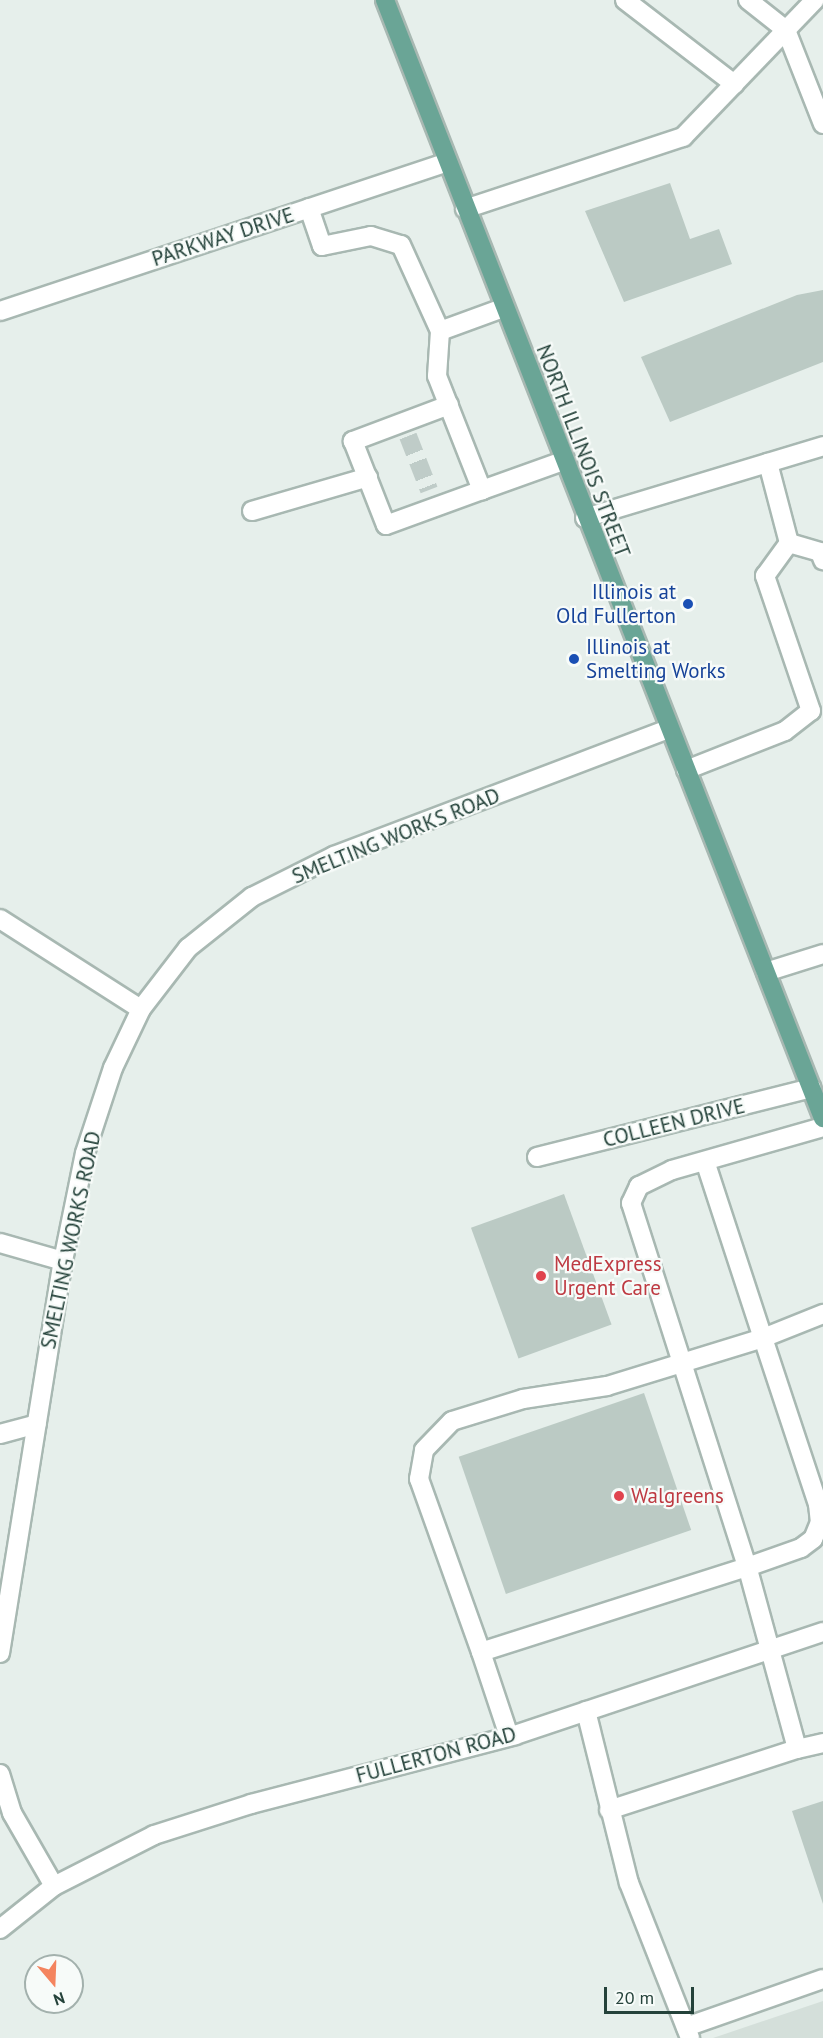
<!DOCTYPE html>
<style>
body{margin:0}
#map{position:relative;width:823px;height:2038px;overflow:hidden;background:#e6efeb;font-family:"PT Sans",sans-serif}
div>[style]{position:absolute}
.built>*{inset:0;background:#d4dfda}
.building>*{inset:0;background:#bbcac4;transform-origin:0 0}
.minor-tunnel>*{height:18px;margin-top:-9px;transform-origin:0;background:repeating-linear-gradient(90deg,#bfccc8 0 18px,transparent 0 27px)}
.roads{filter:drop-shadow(2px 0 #a8b8b2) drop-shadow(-2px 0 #a8b8b2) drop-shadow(0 2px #a8b8b2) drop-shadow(0 -2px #a8b8b2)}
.minor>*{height:18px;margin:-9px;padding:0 9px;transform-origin:9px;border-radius:9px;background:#fff}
.major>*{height:18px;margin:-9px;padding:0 9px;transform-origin:9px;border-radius:9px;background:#6aa596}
.dots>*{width:16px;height:16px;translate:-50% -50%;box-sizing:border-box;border:3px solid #f7fbf9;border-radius:50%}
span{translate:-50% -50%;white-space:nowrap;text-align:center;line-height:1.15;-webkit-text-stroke:4.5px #f7fbf9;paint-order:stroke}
.street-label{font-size:21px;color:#24423a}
.transit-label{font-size:21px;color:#164399}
.right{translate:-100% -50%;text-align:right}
.left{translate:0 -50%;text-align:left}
.health-label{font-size:21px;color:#be3a42}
.north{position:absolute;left:24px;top:1954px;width:60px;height:60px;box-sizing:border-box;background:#f7fbf9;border:2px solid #a3b1ad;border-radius:50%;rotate:161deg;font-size:16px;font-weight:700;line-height:24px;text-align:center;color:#24423a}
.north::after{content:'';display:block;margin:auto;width:21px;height:27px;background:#f4845f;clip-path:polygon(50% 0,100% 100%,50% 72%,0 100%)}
.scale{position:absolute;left:604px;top:1987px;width:90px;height:27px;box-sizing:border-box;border:3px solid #24423a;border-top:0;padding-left:8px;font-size:18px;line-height:21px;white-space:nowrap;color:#24423a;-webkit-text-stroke:4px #f7fbf9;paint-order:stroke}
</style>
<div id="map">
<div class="built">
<i style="clip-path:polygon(823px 2001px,823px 2038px,713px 2038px)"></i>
</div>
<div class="building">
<i style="clip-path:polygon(670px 183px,690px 239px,719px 229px,732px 264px,624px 302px,585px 211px)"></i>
<i style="clip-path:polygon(823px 290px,823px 362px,670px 422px,641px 357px,797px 295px)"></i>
<i style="left:564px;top:1194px;width:139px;height:99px;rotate:70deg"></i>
<i style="left:644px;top:1393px;width:145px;height:196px;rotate:71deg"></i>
<i style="clip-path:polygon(823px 1801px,823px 1904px,792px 1811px)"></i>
</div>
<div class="minor-tunnel">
<i style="left:408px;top:436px;width:58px;rotate:68.7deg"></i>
</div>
<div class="roads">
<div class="minor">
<i style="left:625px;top:0;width:138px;rotate:37.6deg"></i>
<i style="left:748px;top:0;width:48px;rotate:38.3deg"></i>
<i style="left:786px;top:30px;width:101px;rotate:68.5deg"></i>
<i style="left:309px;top:208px;width:40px;rotate:71.1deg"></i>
<i style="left:322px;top:246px;width:50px;rotate:-11.5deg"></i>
<i style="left:371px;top:236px;width:31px;rotate:17deg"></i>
<i style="left:401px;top:245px;width:94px;rotate:65.6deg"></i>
<i style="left:465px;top:209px;width:230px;rotate:-18.3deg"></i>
<i style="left:683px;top:137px;width:190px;rotate:-46.1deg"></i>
<i style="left:503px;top:308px;width:67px;rotate:159.9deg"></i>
<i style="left:440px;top:331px;width:45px;rotate:93.8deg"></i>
<i style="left:437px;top:376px;width:123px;rotate:68.5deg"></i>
<i style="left:482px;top:490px;width:86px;rotate:-19.7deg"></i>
<i style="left:0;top:311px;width:471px;rotate:-18.4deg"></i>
<i style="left:449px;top:405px;width:103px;rotate:159.4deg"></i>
<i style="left:353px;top:441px;width:90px;rotate:68.6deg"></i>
<i style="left:386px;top:525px;width:102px;rotate:-20deg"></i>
<i style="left:252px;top:511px;width:121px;rotate:-16.3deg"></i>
<i style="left:585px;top:518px;width:249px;rotate:-16.8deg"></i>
<i style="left:789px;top:543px;width:32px;rotate:16deg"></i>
<i style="left:820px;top:552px;width:9px;rotate:69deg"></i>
<i style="left:686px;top:770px;width:106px;rotate:-21.5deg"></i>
<i style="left:785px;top:731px;width:33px;rotate:-38deg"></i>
<i style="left:811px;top:711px;width:143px;rotate:-108.8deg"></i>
<i style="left:765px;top:576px;width:41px;rotate:-54deg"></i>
<i style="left:789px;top:543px;width:83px;rotate:-104.7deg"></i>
<i style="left:0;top:919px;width:167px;rotate:32.6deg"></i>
<i style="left:766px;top:972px;width:60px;rotate:-17.5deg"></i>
<i style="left:823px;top:1127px;width:157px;rotate:164.1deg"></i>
<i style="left:672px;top:1170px;width:37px;rotate:154deg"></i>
<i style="left:639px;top:1186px;width:19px;rotate:115deg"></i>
<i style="left:631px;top:1203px;width:388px;rotate:72.3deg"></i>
<i style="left:749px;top:1573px;width:182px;rotate:74.7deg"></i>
<i style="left:797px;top:1749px;width:27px;rotate:-13deg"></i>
<i style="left:537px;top:1157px;width:283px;rotate:-14.1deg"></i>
<i style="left:705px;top:1161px;width:186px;rotate:71.9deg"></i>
<i style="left:763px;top:1338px;width:175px;rotate:71.7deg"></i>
<i style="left:818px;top:1504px;width:18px;rotate:84deg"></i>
<i style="left:820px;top:1522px;width:18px;rotate:112deg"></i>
<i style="left:813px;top:1539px;width:15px;rotate:143deg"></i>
<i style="left:801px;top:1548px;width:57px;rotate:160.6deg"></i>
<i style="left:747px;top:1567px;width:279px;rotate:162.3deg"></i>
<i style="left:481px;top:1652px;width:184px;rotate:-109.7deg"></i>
<i style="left:419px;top:1479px;width:29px;rotate:-80deg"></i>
<i style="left:424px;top:1450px;width:40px;rotate:-46deg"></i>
<i style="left:452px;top:1421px;width:74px;rotate:-17.2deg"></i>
<i style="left:523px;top:1399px;width:85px;rotate:-8.8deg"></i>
<i style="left:607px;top:1386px;width:163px;rotate:-17.1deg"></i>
<i style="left:763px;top:1338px;width:65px;rotate:-21.8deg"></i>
<i style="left:0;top:1243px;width:66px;rotate:15.9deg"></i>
<i style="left:0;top:1434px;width:38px;rotate:-15deg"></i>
<i style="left:481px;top:1652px;width:89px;rotate:71.6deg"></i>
<i style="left:0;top:1653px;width:397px;rotate:-80.9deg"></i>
<i style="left:63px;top:1261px;width:110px;rotate:-78.5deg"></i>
<i style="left:85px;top:1153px;width:89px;rotate:-71.8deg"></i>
<i style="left:113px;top:1068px;width:65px;rotate:-64.6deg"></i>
<i style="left:141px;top:1009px;width:77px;rotate:-52.4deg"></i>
<i style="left:188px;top:948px;width:82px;rotate:-38.6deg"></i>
<i style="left:252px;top:897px;width:92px;rotate:-26.6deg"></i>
<i style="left:334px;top:856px;width:358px;rotate:-20.8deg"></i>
<i style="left:586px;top:1711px;width:177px;rotate:76deg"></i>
<i style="left:629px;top:1883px;width:167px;rotate:68.5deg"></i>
<i style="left:0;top:1774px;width:41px;rotate:72.9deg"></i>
<i style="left:12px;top:1813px;width:84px;rotate:60.1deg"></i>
<i style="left:54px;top:1886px;width:69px;rotate:141.5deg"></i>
<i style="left:609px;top:1810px;width:198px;rotate:-18deg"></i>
<i style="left:54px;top:1886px;width:112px;rotate:-27deg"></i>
<i style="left:154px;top:1835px;width:102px;rotate:-17.7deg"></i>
<i style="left:251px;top:1804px;width:273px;rotate:-14.6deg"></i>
<i style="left:515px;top:1735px;width:325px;rotate:-18.5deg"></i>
<i style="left:686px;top:2027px;width:145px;rotate:-19.3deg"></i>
</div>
<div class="major">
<i style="left:385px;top:0;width:1201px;rotate:68.61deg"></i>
</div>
</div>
<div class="dots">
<i style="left:688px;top:604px;background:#1a4fb4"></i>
<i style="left:574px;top:659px;background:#1a4fb4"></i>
<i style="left:541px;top:1276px;background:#e0444e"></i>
<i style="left:619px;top:1496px;background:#e0444e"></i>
</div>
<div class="street-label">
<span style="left:223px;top:237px;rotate:-18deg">PARKWAY DRIVE</span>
<span style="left:583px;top:451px;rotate:69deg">NORTH ILLINOIS STREET</span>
<span style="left:396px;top:836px;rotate:-22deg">SMELTING WORKS ROAD</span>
<span style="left:674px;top:1123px;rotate:-14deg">COLLEEN DRIVE</span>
<span style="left:71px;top:1240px;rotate:-78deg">SMELTING WORKS ROAD</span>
<span style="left:436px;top:1755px;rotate:-15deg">FULLERTON ROAD</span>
</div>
<div class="transit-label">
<span class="right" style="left:676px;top:604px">Illinois at<br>Old Fullerton</span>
<span class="left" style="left:586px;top:659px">Illinois at<br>Smelting Works</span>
</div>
<div class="health-label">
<span class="left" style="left:554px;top:1276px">MedExpress<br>Urgent Care</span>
<span class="left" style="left:631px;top:1496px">Walgreens</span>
</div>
<div class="north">N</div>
<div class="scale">20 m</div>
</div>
